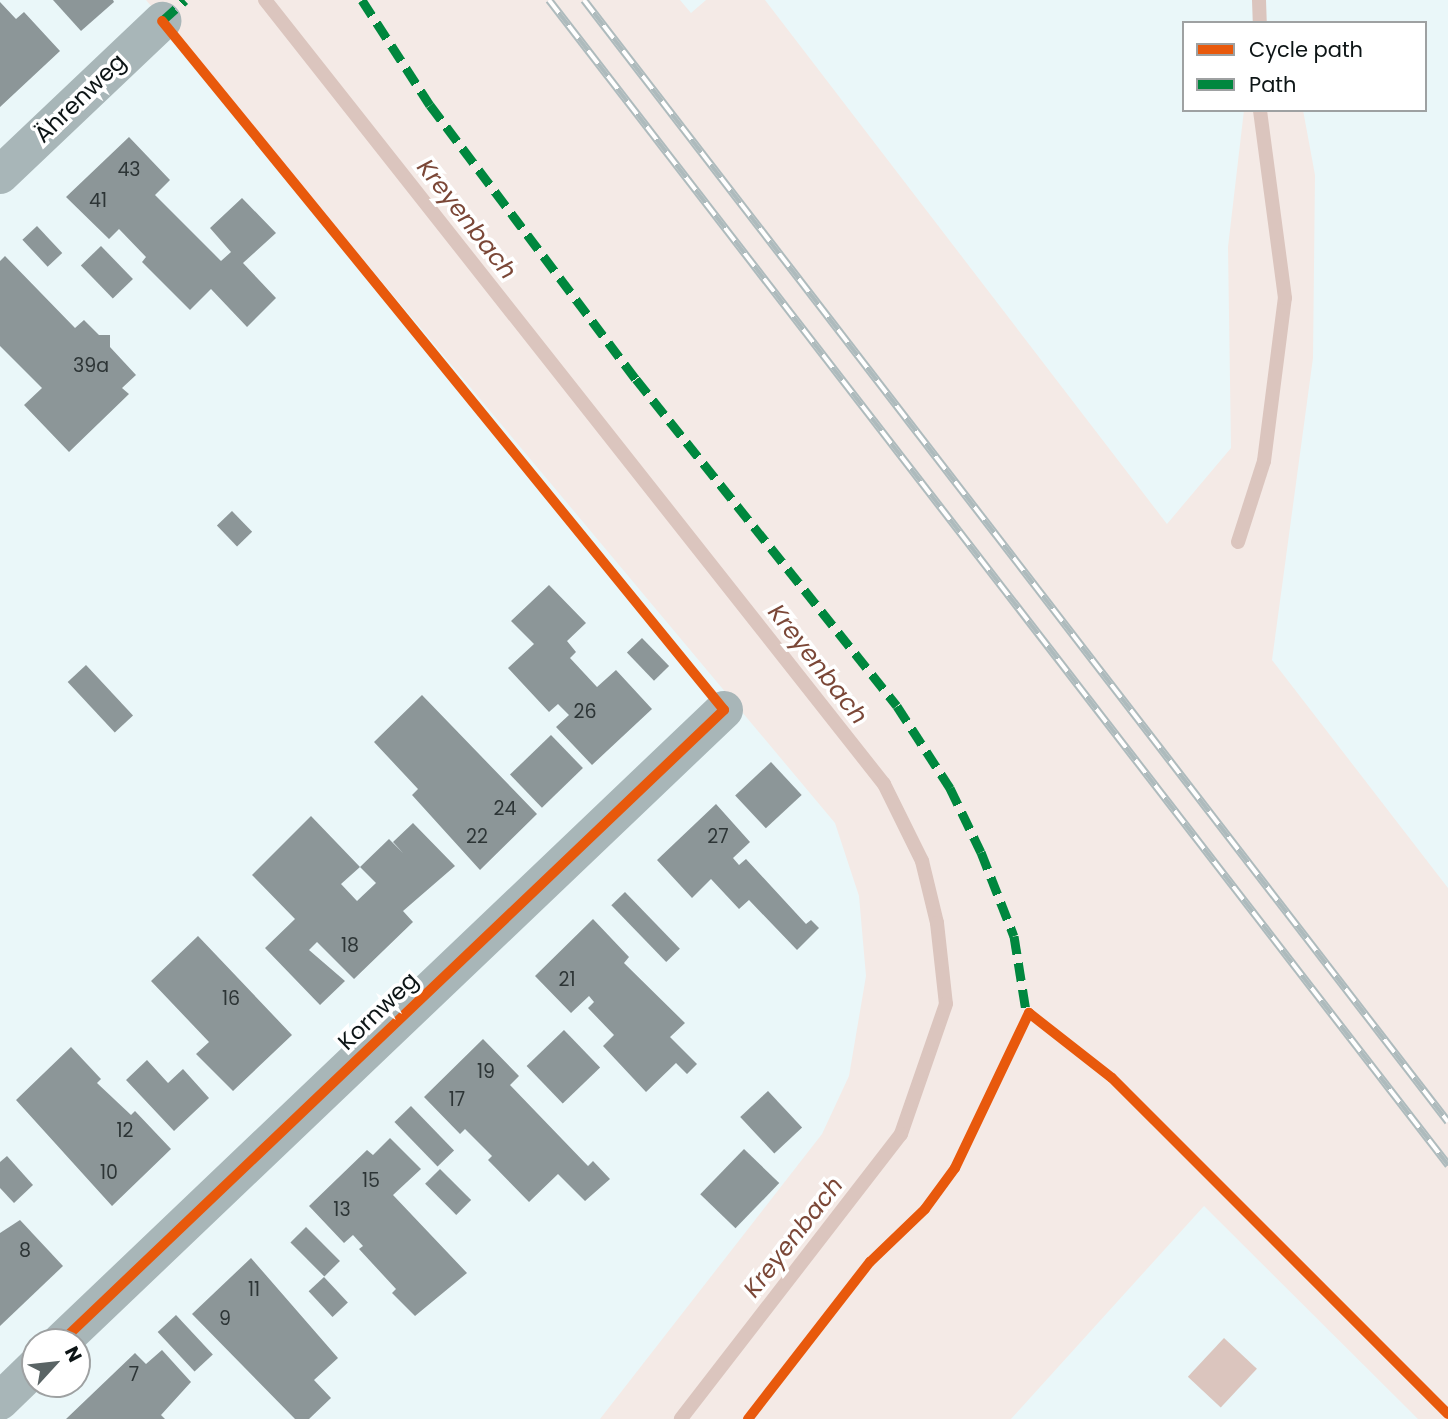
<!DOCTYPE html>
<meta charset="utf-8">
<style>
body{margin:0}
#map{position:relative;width:1448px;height:1419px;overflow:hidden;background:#eaf7f9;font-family:Poppins,sans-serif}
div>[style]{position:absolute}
.green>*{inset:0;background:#f4eae6}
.water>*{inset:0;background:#dbc5be;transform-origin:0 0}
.stream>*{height:14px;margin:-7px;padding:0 7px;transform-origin:7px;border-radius:7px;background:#dbc5be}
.building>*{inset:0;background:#8c9698;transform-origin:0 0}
.minor>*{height:38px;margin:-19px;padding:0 19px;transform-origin:19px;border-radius:19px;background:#a8b6b8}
.rail>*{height:8px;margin-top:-4px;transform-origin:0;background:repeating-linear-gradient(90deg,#fff 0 16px,#aebbbd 0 32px);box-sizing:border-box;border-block:2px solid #aebbbd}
.quiet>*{height:9px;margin-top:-4.5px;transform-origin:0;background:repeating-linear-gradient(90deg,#00873e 0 18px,transparent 0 27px)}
.cycleway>*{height:10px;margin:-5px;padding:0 5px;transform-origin:5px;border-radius:5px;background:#e8590c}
span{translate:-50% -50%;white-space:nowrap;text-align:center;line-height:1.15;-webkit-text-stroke:7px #fff;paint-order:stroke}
.number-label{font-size:19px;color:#2d3536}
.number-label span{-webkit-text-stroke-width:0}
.street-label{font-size:23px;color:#0d1516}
.water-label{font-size:24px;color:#7b4737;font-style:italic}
.legend{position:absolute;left:1182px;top:21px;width:245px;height:91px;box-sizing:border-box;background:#fff;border:2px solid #9ea1a2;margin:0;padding:9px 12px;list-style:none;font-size:21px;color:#0d1516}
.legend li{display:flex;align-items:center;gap:14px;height:35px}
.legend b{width:35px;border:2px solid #9ea1a2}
.north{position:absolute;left:21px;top:1328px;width:70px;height:70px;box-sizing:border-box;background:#fff;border:2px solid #9ea1a2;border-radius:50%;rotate:63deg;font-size:19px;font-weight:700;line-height:28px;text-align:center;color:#0d1516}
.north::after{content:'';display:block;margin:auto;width:24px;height:32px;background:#5a6465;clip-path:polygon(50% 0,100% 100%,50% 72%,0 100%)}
</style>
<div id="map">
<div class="green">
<i style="clip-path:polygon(146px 0,680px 0,691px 13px,706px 0,765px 0,1167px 524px,1231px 448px,1228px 247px,1244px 110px,1303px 110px,1315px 175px,1313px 358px,1272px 660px,1448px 888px,1448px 1419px,1418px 1419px,1204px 1206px,1011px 1419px,600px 1419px,822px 1134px,849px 1076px,866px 976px,859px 896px,835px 823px)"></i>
</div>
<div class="water">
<i style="left:1224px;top:1338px;width:45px;height:53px;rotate:43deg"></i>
</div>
<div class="stream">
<i style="left:265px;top:0;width:999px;rotate:51.71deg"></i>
<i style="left:884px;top:784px;width:86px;rotate:63.7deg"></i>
<i style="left:922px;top:861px;width:64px;rotate:76.4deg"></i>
<i style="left:937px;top:923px;width:81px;rotate:83.7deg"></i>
<i style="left:946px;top:1004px;width:138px;rotate:109.1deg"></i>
<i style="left:901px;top:1134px;width:360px;rotate:127.7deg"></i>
<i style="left:1259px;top:0;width:23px;rotate:88deg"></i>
<i style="left:1238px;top:542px;width:85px;rotate:-72.2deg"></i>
<i style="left:1264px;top:461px;width:164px;rotate:-82.7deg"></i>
<i style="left:1285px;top:298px;width:190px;rotate:-97.6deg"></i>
</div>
<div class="building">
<i style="clip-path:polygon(53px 0,113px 0,114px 2px,81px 31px)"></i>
<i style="clip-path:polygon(0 2px,16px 19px,24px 12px,60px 51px,0 107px)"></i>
<i style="clip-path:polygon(129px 137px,170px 180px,155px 195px,221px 261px,231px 252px,210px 228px,242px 198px,276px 233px,243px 263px,276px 298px,247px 327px,211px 289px,190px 310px,142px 262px,146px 257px,119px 229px,109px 239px,66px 197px)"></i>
<i style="left:37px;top:226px;width:37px;height:20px;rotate:47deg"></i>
<i style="left:101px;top:246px;width:46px;height:28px;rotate:46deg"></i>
<i style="clip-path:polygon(5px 256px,75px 328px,84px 320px,99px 335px,110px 335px,110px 347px,136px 375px,122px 388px,129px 394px,69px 452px,24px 405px,42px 388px,0 346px,0 261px)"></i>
<i style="left:232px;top:511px;width:29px;height:21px;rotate:46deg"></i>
<i style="clip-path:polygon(549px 585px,586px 623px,567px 641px,576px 652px,570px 658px,597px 687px,616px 670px,652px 709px,592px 765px,556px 727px,569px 715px,558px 704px,549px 712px,508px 668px,534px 644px,511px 621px)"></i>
<i style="left:642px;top:638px;width:39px;height:21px;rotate:46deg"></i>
<i style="left:86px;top:665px;width:69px;height:25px;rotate:47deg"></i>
<i style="clip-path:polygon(422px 695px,537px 814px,480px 870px,412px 795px,418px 789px,374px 742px)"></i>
<i style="left:551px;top:735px;width:46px;height:57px;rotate:46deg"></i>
<i style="left:771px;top:762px;width:45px;height:49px;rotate:47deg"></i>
<i style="clip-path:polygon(716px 804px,750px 842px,733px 858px,739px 865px,746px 859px,806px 924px,811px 920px,819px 928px,797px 950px,749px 900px,739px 909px,711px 879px,692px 898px,657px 860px)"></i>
<i style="clip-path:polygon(311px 816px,360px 867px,341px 884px,357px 901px,376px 883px,360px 867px,389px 839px,403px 853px,393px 842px,413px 823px,455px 866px,403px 911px,413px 922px,354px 979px,317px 942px,309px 950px,345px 981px,320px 1005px,265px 948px,295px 919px,252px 875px)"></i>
<i style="left:625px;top:892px;width:79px;height:19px;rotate:46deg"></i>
<i style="clip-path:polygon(593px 919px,629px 957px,624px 963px,685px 1023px,670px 1037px,697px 1064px,687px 1074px,676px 1063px,646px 1092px,603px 1046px,614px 1035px,588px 1008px,594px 1002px,589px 996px,571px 1013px,535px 976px)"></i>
<i style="clip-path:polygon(198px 936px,292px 1035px,233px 1091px,196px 1054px,209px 1042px,151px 981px)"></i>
<i style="left:564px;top:1030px;width:52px;height:52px;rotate:46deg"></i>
<i style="clip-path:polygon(483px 1039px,519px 1076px,510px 1085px,588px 1166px,593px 1161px,610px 1179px,585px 1201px,558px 1174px,529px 1202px,488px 1160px,492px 1156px,465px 1129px,460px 1134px,424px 1097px)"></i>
<i style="clip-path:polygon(71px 1047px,101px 1079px,97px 1083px,131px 1115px,135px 1111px,171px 1149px,112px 1206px,16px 1100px)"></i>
<i style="clip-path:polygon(147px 1060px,168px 1083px,183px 1069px,209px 1098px,174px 1131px,126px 1080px)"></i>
<i style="left:768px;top:1091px;width:50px;height:38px;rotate:47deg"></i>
<i style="left:411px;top:1106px;width:62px;height:23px;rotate:46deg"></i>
<i style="clip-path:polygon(390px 1138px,421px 1169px,393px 1195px,467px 1273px,415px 1316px,392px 1293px,396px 1289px,359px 1249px,363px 1246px,353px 1235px,344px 1243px,309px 1206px,367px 1150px,373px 1155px)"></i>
<i style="left:744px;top:1149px;width:49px;height:63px;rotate:44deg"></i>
<i style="clip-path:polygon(7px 1156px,33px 1185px,14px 1203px,0 1188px,0 1162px)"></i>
<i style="left:440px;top:1169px;width:44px;height:21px;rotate:45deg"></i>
<i style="clip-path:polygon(20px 1220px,63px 1266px,0 1326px,0 1233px)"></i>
<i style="left:306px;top:1227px;width:48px;height:22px;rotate:45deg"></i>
<i style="clip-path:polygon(251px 1258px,338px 1358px,314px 1380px,331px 1398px,309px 1419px,295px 1419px,192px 1314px)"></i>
<i style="left:324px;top:1277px;width:35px;height:21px;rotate:47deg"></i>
<i style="left:176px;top:1315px;width:54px;height:25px;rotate:47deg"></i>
<i style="clip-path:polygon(162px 1350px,191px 1382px,161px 1415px,165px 1419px,66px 1419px,135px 1353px,146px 1364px)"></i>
</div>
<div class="minor">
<i style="left:0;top:175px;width:224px;rotate:-43.5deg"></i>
<i style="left:61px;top:1342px;width:916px;rotate:-43.63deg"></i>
<i style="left:0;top:1401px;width:49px;rotate:-44.2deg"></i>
</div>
<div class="rail">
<i style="left:549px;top:0;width:1472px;rotate:52.34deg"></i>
<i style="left:584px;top:0;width:1416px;rotate:52.4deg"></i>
</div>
<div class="quiet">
<i style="left:362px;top:0;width:125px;rotate:57.1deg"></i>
<i style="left:430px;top:105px;width:343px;rotate:53.1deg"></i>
<i style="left:636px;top:379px;width:418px;rotate:51.4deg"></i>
<i style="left:897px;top:706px;width:98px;rotate:57.1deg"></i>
<i style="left:950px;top:788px;width:71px;rotate:64.2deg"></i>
<i style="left:981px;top:852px;width:90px;rotate:68.6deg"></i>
<i style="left:1014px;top:936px;width:82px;rotate:80.9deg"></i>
<i style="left:162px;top:21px;width:31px;rotate:-42deg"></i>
</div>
<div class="cycleway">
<i style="left:61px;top:1342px;width:916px;rotate:-43.63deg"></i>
<i style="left:724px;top:710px;width:889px;rotate:-129.2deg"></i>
<i style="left:748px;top:1419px;width:199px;rotate:-52.2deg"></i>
<i style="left:870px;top:1262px;width:76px;rotate:-43.9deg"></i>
<i style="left:925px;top:1209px;width:51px;rotate:-53.8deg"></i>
<i style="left:955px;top:1168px;width:172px;rotate:-64.5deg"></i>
<i style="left:1029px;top:1013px;width:105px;rotate:38.1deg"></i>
<i style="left:1112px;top:1078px;width:475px;rotate:45deg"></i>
</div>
<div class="number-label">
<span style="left:129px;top:170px">43</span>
<span style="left:98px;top:201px">41</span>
<span style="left:91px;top:366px">39a</span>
<span style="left:585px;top:712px">26</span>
<span style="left:505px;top:809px">24</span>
<span style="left:477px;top:837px">22</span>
<span style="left:718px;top:837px">27</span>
<span style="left:350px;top:946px">18</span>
<span style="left:567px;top:980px">21</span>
<span style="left:231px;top:999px">16</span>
<span style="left:486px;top:1072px">19</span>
<span style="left:457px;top:1100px">17</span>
<span style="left:125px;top:1131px">12</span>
<span style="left:109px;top:1173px">10</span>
<span style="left:371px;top:1181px">15</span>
<span style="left:342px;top:1210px">13</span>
<span style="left:25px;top:1251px">8</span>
<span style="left:254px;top:1290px">11</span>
<span style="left:225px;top:1319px">9</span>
<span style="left:134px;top:1375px">7</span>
</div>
<div class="street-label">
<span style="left:80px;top:98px;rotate:-44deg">Ährenweg</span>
<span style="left:378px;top:1011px;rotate:-44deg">Kornweg</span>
</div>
<div class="water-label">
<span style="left:467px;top:219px;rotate:52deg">Kreyenbach</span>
<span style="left:818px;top:664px;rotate:52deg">Kreyenbach</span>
<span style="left:793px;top:1237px;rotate:-52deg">Kreyenbach</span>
</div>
<ul class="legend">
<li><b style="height:9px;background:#e8590c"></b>Cycle path</li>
<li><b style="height:9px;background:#00873e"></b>Path</li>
</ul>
<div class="north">N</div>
</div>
